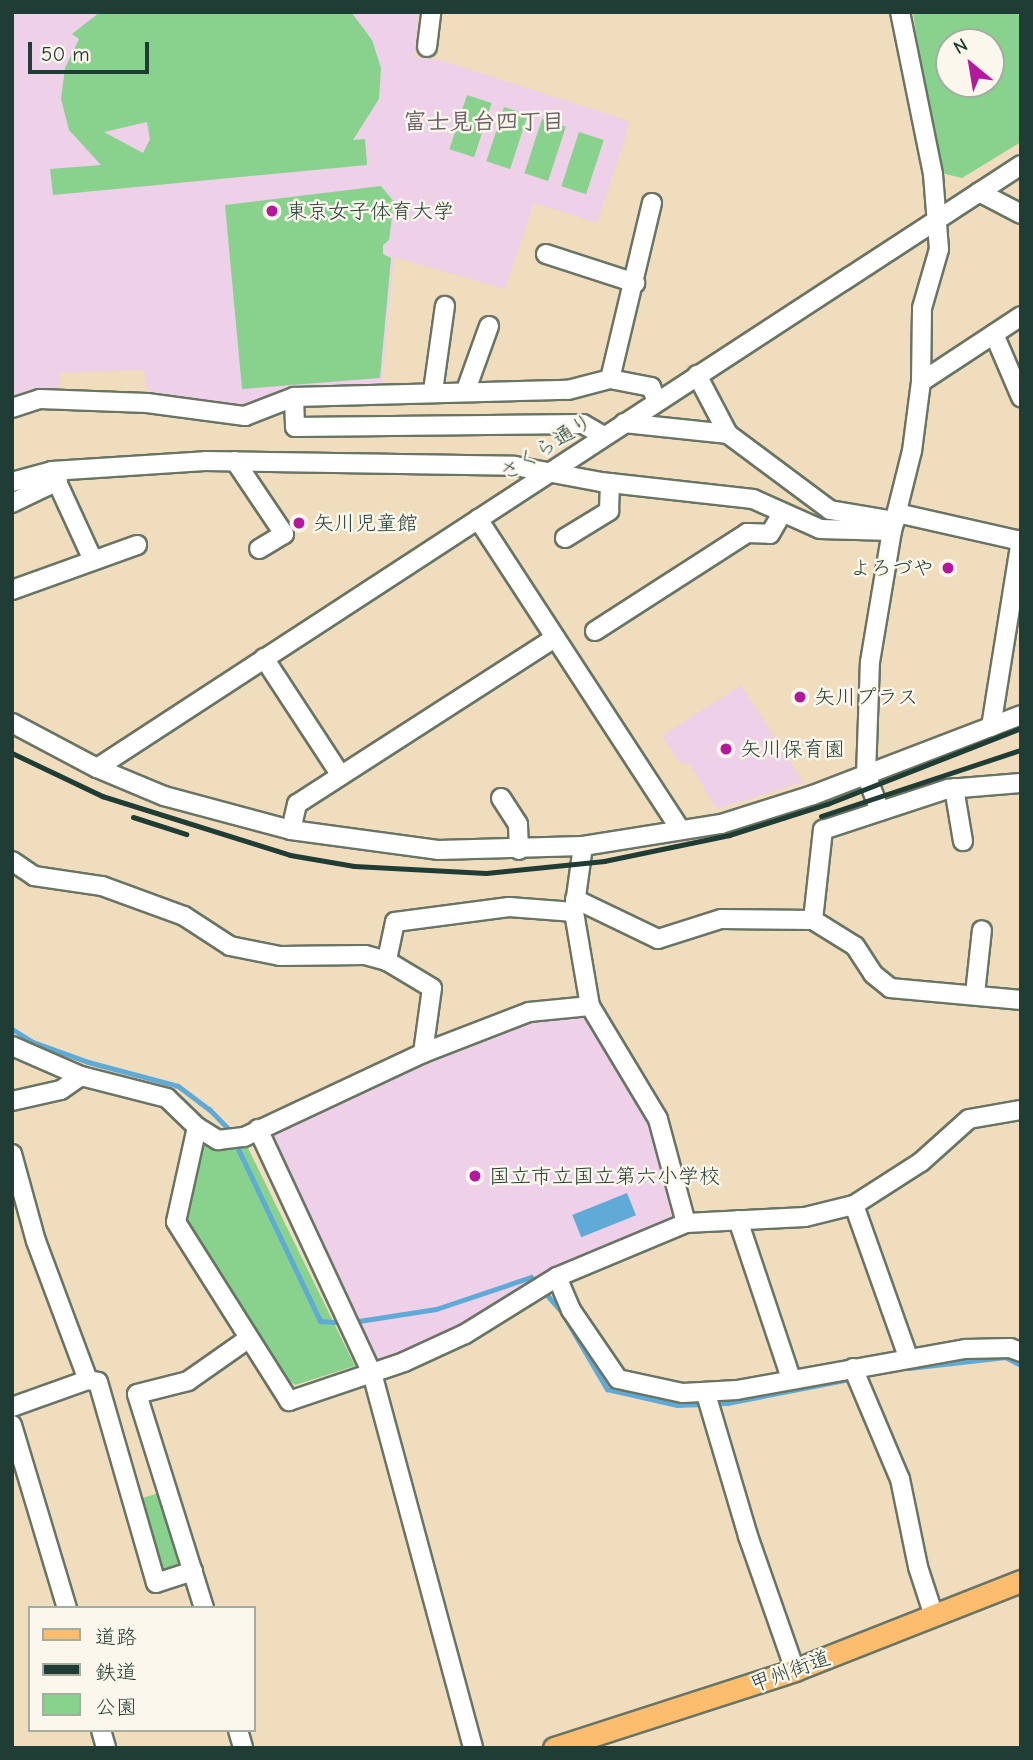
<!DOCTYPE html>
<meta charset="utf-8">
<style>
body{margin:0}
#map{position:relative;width:1033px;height:1760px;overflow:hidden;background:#f0ddbd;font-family:"Comic Neue","Klee One",sans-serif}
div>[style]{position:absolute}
.built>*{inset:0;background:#eed0e8}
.green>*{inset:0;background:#88d28e;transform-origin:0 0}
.water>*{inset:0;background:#60aad8;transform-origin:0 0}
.stream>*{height:5px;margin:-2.5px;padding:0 2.5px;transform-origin:2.5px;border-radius:2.5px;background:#60aad8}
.roads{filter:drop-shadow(2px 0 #687564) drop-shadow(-2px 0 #687564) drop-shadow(0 2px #687564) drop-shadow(0 -2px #687564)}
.minor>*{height:18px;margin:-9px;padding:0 9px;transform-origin:9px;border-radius:9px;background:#fff}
.major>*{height:21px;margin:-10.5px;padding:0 10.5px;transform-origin:10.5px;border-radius:10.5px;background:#fcbd6f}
.rail>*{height:5px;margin:-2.5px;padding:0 2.5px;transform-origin:2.5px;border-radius:2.5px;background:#1f3d34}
.dots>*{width:19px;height:19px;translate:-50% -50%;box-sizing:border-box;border:4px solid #fbf7ec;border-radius:50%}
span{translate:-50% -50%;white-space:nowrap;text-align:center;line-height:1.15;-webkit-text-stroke:5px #fbf7ec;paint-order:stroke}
.poi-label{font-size:21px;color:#1f3d34}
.left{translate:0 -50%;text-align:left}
.right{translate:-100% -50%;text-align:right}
.street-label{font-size:21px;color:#1f3d34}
.neighbourhood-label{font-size:23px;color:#6a6066;font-weight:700}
.frame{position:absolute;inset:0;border:14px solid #1f3d34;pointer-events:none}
.legend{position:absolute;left:28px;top:1606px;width:228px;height:126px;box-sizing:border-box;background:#fbf7ec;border:2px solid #a3ada2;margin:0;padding:9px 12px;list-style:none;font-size:21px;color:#1f3d34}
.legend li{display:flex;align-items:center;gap:14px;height:35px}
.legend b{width:35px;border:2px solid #a3ada2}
.north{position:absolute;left:935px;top:28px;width:70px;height:70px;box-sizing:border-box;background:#fbf7ec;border:2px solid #a3ada2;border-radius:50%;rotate:330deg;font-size:19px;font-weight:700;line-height:28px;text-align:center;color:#1f3d34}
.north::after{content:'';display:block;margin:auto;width:24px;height:32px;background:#b5179e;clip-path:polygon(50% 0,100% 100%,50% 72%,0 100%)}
.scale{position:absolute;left:28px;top:42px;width:121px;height:32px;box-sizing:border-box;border:4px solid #1f3d34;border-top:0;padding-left:9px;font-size:21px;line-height:24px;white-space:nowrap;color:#1f3d34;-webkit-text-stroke:5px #fbf7ec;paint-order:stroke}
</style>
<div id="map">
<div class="built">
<i style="clip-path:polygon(12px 12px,419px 12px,414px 57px,440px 60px,629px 121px,625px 139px,597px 223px,534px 203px,505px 289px,394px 257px,382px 386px,245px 410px,148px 395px,144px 370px,60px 373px,58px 391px,12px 401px)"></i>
<i style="clip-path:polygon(741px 685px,803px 782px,717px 809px,690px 765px,679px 762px,662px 736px)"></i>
<i style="clip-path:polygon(590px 1006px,658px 1119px,686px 1223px,372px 1373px,343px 1312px,306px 1256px,258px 1129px,529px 1012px)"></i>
</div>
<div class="green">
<i style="clip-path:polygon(evenodd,100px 12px,351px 12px,372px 40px,381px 68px,379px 99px,353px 140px,365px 139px,367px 165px,53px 195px,50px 169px,101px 165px,69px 130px,61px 99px,65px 68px,79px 39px,72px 34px,100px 12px,147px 122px,150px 139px,143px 153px,104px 132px,147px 122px)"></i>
<i style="clip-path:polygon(evenodd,913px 12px,1021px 12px,1021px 142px,962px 178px,937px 172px,913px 12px,949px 42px,991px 42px,991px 84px,949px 84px,949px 42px)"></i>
<i style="left:467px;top:95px;width:26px;height:57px;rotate:18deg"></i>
<i style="left:504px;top:107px;width:25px;height:57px;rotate:18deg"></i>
<i style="left:542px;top:119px;width:25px;height:57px;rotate:18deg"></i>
<i style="left:579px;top:132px;width:26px;height:57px;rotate:18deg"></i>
<i style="clip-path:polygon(381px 186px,394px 202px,389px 240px,383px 245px,383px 254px,391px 258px,380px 378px,242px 389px,225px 205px)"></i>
<i style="clip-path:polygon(200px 1135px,219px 1150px,246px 1144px,355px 1366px,295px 1385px,287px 1379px,182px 1218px)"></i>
<i style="left:162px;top:1492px;width:80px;height:26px;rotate:73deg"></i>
</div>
<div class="water">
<i style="left:627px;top:1193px;width:24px;height:59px;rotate:68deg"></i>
</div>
<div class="stream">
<i style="left:12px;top:1029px;width:25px;rotate:32deg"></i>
<i style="left:33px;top:1042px;width:59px;rotate:20deg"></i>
<i style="left:88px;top:1062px;width:93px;rotate:14.9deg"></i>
<i style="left:178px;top:1086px;width:39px;rotate:37deg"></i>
<i style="left:209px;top:1109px;width:29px;rotate:46deg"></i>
<i style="left:229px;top:1130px;width:212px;rotate:64.5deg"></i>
<i style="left:320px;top:1321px;width:26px;rotate:4deg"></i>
<i style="left:346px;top:1323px;width:91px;rotate:-8.8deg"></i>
<i style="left:436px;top:1309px;width:100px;rotate:-18.6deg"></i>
<i style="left:531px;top:1277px;width:45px;rotate:48.6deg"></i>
<i style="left:561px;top:1311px;width:91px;rotate:59.5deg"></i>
<i style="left:607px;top:1389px;width:72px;rotate:12.9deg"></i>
<i style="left:677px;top:1405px;width:50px;rotate:-2.3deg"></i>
<i style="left:727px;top:1403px;width:130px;rotate:-11.1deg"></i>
<i style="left:909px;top:1368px;width:97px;rotate:-6.5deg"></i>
<i style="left:1005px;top:1357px;width:18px;rotate:27deg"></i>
</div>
<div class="roads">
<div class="minor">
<i style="left:427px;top:47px;width:35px;rotate:-83deg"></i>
<i style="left:979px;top:192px;width:47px;rotate:27.6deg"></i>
<i style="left:546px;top:254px;width:94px;rotate:18deg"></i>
<i style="left:994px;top:334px;width:69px;rotate:66.8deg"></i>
<i style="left:697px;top:375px;width:67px;rotate:62.3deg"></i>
<i style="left:610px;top:379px;width:181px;rotate:-76.6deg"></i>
<i style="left:921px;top:382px;width:120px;rotate:-33.4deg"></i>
<i style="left:466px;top:390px;width:68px;rotate:-70.2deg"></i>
<i style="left:433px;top:391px;width:86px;rotate:-82deg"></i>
<i style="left:294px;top:397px;width:30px;rotate:88deg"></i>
<i style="left:295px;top:427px;width:288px;rotate:-0.6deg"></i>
<i style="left:583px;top:424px;width:24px;rotate:30deg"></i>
<i style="left:12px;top:408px;width:29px;rotate:-18deg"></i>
<i style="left:40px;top:399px;width:107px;rotate:2.1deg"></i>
<i style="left:147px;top:403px;width:99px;rotate:7.6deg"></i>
<i style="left:245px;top:416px;width:53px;rotate:-21.2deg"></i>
<i style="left:294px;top:397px;width:274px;rotate:-1.5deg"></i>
<i style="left:568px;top:390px;width:43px;rotate:-14.7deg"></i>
<i style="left:610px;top:379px;width:42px;rotate:11deg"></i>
<i style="left:651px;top:387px;width:16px;rotate:68deg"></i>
<i style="left:624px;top:423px;width:105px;rotate:6deg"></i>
<i style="left:728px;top:434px;width:127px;rotate:36.7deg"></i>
<i style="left:830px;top:510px;width:66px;rotate:9.6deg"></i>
<i style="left:235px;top:461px;width:88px;rotate:56.1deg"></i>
<i style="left:284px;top:534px;width:29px;rotate:149deg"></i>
<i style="left:52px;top:471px;width:98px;rotate:65.3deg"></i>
<i style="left:12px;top:482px;width:41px;rotate:-15.4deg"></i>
<i style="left:52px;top:471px;width:153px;rotate:-3.7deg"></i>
<i style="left:205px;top:461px;width:310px;rotate:0.9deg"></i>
<i style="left:515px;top:466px;width:87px;rotate:10.5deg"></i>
<i style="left:601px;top:482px;width:153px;rotate:6.4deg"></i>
<i style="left:753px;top:499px;width:73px;rotate:24.1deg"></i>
<i style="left:820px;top:529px;width:72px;rotate:1.6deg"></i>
<i style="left:12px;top:503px;width:51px;rotate:-25.6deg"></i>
<i style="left:897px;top:513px;width:127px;rotate:12.7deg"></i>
<i style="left:478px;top:519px;width:371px;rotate:56.9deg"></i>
<i style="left:565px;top:538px;width:52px;rotate:-31.5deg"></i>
<i style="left:609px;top:511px;width:28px;rotate:-88deg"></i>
<i style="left:12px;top:590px;width:133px;rotate:-19.8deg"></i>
<i style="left:595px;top:631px;width:181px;rotate:-32.8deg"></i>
<i style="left:747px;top:533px;width:23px;rotate:2deg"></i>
<i style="left:770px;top:534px;width:24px;rotate:-60deg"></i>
<i style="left:264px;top:658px;width:139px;rotate:56.8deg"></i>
<i style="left:12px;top:723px;width:96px;rotate:27.9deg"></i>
<i style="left:97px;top:768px;width:73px;rotate:22.7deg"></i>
<i style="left:164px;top:796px;width:131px;rotate:15deg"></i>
<i style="left:291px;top:830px;width:148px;rotate:7.7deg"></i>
<i style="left:438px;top:850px;width:145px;rotate:-1.6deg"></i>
<i style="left:583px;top:846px;width:67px;rotate:97.8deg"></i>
<i style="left:991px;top:727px;width:190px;rotate:-80.9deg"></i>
<i style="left:97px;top:768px;width:1103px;rotate:-33.13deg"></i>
<i style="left:954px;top:788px;width:54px;rotate:80.4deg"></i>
<i style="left:501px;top:798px;width:31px;rotate:57deg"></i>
<i style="left:518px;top:824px;width:26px;rotate:88deg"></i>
<i style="left:880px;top:811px;width:39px;rotate:-111deg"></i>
<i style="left:866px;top:775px;width:113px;rotate:-88deg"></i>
<i style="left:870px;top:662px;width:133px;rotate:-80.5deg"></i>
<i style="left:892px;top:531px;width:82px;rotate:-76deg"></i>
<i style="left:912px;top:451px;width:70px;rotate:-82.6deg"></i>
<i style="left:921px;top:382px;width:74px;rotate:-89.2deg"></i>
<i style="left:922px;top:308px;width:61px;rotate:-73.9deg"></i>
<i style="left:939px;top:249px;width:75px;rotate:-94.6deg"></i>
<i style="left:933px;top:174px;width:165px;rotate:-101.5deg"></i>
<i style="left:291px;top:830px;width:27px;rotate:-77deg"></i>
<i style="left:297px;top:804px;width:307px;rotate:-32.8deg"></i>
<i style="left:583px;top:846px;width:140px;rotate:-9.1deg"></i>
<i style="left:721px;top:824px;width:96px;rotate:-17.5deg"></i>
<i style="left:813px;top:795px;width:223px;rotate:-21deg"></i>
<i style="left:12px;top:861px;width:27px;rotate:34deg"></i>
<i style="left:34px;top:876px;width:69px;rotate:8.4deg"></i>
<i style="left:102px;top:886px;width:87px;rotate:20.1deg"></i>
<i style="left:184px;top:916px;width:55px;rotate:33.1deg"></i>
<i style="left:230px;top:946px;width:51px;rotate:11.3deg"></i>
<i style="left:280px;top:956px;width:85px;rotate:-0.7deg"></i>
<i style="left:365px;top:955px;width:23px;rotate:15deg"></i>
<i style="left:387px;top:961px;width:52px;rotate:31deg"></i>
<i style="left:432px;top:988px;width:66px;rotate:97.9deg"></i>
<i style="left:575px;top:899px;width:92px;rotate:25.7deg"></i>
<i style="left:658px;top:939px;width:66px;rotate:-17.6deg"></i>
<i style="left:721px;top:919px;width:92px;rotate:0.6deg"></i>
<i style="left:813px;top:920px;width:49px;rotate:31.8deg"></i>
<i style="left:855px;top:946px;width:33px;rotate:57deg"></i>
<i style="left:873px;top:974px;width:22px;rotate:39deg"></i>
<i style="left:890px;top:988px;width:132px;rotate:5.2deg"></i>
<i style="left:813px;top:920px;width:91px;rotate:-83.7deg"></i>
<i style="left:823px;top:830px;width:132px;rotate:-18.2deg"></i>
<i style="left:948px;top:789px;width:73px;rotate:-4.7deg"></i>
<i style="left:975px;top:994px;width:64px;rotate:-83.8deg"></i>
<i style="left:12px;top:1046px;width:75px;rotate:23.5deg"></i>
<i style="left:81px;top:1076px;width:89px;rotate:14.3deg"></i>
<i style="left:167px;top:1098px;width:42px;rotate:44deg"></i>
<i style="left:197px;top:1127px;width:97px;rotate:102.5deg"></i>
<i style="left:176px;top:1222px;width:212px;rotate:57.7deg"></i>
<i style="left:289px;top:1401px;width:121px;rotate:-18.7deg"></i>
<i style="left:404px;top:1362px;width:67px;rotate:-24.7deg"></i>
<i style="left:465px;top:1334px;width:108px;rotate:-31.8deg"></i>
<i style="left:557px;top:1277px;width:140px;rotate:-22.7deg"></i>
<i style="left:686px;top:1223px;width:108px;rotate:-105.1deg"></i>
<i style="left:658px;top:1119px;width:132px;rotate:-121deg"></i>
<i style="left:12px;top:1101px;width:50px;rotate:-12.7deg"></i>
<i style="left:61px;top:1090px;width:24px;rotate:-35deg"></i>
<i style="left:197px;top:1127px;width:25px;rotate:32deg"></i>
<i style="left:218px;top:1140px;width:26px;rotate:-7deg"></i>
<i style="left:244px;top:1137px;width:198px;rotate:-25.1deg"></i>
<i style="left:423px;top:1053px;width:114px;rotate:-21.1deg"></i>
<i style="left:529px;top:1012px;width:61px;rotate:-5.6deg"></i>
<i style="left:590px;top:1006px;width:95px;rotate:-99.7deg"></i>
<i style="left:574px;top:912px;width:65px;rotate:-175.6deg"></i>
<i style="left:509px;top:907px;width:115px;rotate:172.5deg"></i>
<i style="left:395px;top:922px;width:40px;rotate:102deg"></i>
<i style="left:258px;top:1129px;width:269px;rotate:65deg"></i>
<i style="left:372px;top:1373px;width:388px;rotate:74.9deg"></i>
<i style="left:12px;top:1154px;width:90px;rotate:74.6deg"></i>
<i style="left:36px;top:1241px;width:148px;rotate:69.5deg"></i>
<i style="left:854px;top:1205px;width:161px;rotate:70.4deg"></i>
<i style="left:738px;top:1220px;width:167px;rotate:71.5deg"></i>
<i style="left:686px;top:1223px;width:119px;rotate:-2.9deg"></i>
<i style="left:805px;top:1217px;width:50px;rotate:-13.8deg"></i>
<i style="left:854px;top:1205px;width:80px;rotate:-32.7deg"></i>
<i style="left:921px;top:1162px;width:64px;rotate:-41.9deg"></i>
<i style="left:969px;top:1119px;width:53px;rotate:-9.8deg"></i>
<i style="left:557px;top:1277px;width:36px;rotate:67deg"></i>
<i style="left:571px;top:1310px;width:83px;rotate:55.7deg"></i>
<i style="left:618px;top:1379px;width:66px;rotate:12.2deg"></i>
<i style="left:683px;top:1393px;width:54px;rotate:-3.2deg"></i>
<i style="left:737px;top:1390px;width:233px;rotate:-10.2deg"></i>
<i style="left:966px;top:1349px;width:44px;rotate:-1.3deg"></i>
<i style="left:1010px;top:1348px;width:12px;rotate:20deg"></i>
<i style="left:853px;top:1368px;width:121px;rotate:67.1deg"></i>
<i style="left:900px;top:1479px;width:90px;rotate:78.4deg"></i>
<i style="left:918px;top:1567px;width:52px;rotate:71.9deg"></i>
<i style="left:706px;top:1394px;width:148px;rotate:73.5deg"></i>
<i style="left:748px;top:1536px;width:142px;rotate:70.7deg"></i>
<i style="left:12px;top:1407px;width:81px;rotate:-19.6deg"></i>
<i style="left:88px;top:1380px;width:10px;rotate:11deg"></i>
<i style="left:98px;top:1382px;width:209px;rotate:73.9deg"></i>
<i style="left:156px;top:1583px;width:39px;rotate:-18deg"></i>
<i style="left:12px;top:1425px;width:191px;rotate:73.3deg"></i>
<i style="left:204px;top:1608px;width:224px;rotate:-107.4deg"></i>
<i style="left:137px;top:1394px;width:53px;rotate:-14.3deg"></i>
<i style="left:188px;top:1381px;width:73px;rotate:-35deg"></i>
<i style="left:101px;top:1730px;width:19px;rotate:74deg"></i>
<i style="left:238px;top:1730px;width:19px;rotate:74deg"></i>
</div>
<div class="major">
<i style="left:554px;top:1748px;width:253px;rotate:-17.9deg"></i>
<i style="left:795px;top:1670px;width:243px;rotate:-21.5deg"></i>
</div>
</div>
<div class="rail">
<i style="left:12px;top:753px;width:100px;rotate:25.5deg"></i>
<i style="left:102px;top:796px;width:197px;rotate:17.4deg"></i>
<i style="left:290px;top:855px;width:65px;rotate:9.8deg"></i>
<i style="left:354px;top:866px;width:132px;rotate:3deg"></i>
<i style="left:486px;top:873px;width:119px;rotate:-5.8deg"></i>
<i style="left:604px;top:861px;width:128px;rotate:-11.7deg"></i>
<i style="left:729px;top:835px;width:103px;rotate:-17.6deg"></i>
<i style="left:827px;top:804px;width:208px;rotate:-21.4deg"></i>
<i style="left:821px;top:816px;width:211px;rotate:-18.3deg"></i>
<i style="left:133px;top:817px;width:56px;rotate:17.8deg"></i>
</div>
<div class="dots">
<i style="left:272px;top:211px;background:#b5179e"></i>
<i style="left:299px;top:523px;background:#b5179e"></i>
<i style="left:948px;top:568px;background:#b5179e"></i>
<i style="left:800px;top:697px;background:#b5179e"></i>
<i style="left:726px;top:749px;background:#b5179e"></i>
<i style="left:475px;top:1176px;background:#b5179e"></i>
</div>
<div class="poi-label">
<span class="left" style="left:286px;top:211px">東京女子体育大学</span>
<span class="left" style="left:313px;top:523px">矢川児童館</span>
<span class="right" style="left:934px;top:568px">よろづや</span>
<span class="left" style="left:814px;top:697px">矢川プラス</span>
<span class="left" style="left:740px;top:749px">矢川保育園</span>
<span class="left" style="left:489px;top:1176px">国立市立国立第六小学校</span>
</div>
<div class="street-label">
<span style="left:546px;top:447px;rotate:-33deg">さくら通り</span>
<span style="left:790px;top:1671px;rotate:-20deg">甲州街道</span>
</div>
<div class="neighbourhood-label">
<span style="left:484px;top:122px">富士見台四丁目</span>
</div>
<div class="frame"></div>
<ul class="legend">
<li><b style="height:9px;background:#fcbd6f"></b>道路</li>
<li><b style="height:9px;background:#1f3d34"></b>鉄道</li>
<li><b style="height:19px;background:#88d28e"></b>公園</li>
</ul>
<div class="north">N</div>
<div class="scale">50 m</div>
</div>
